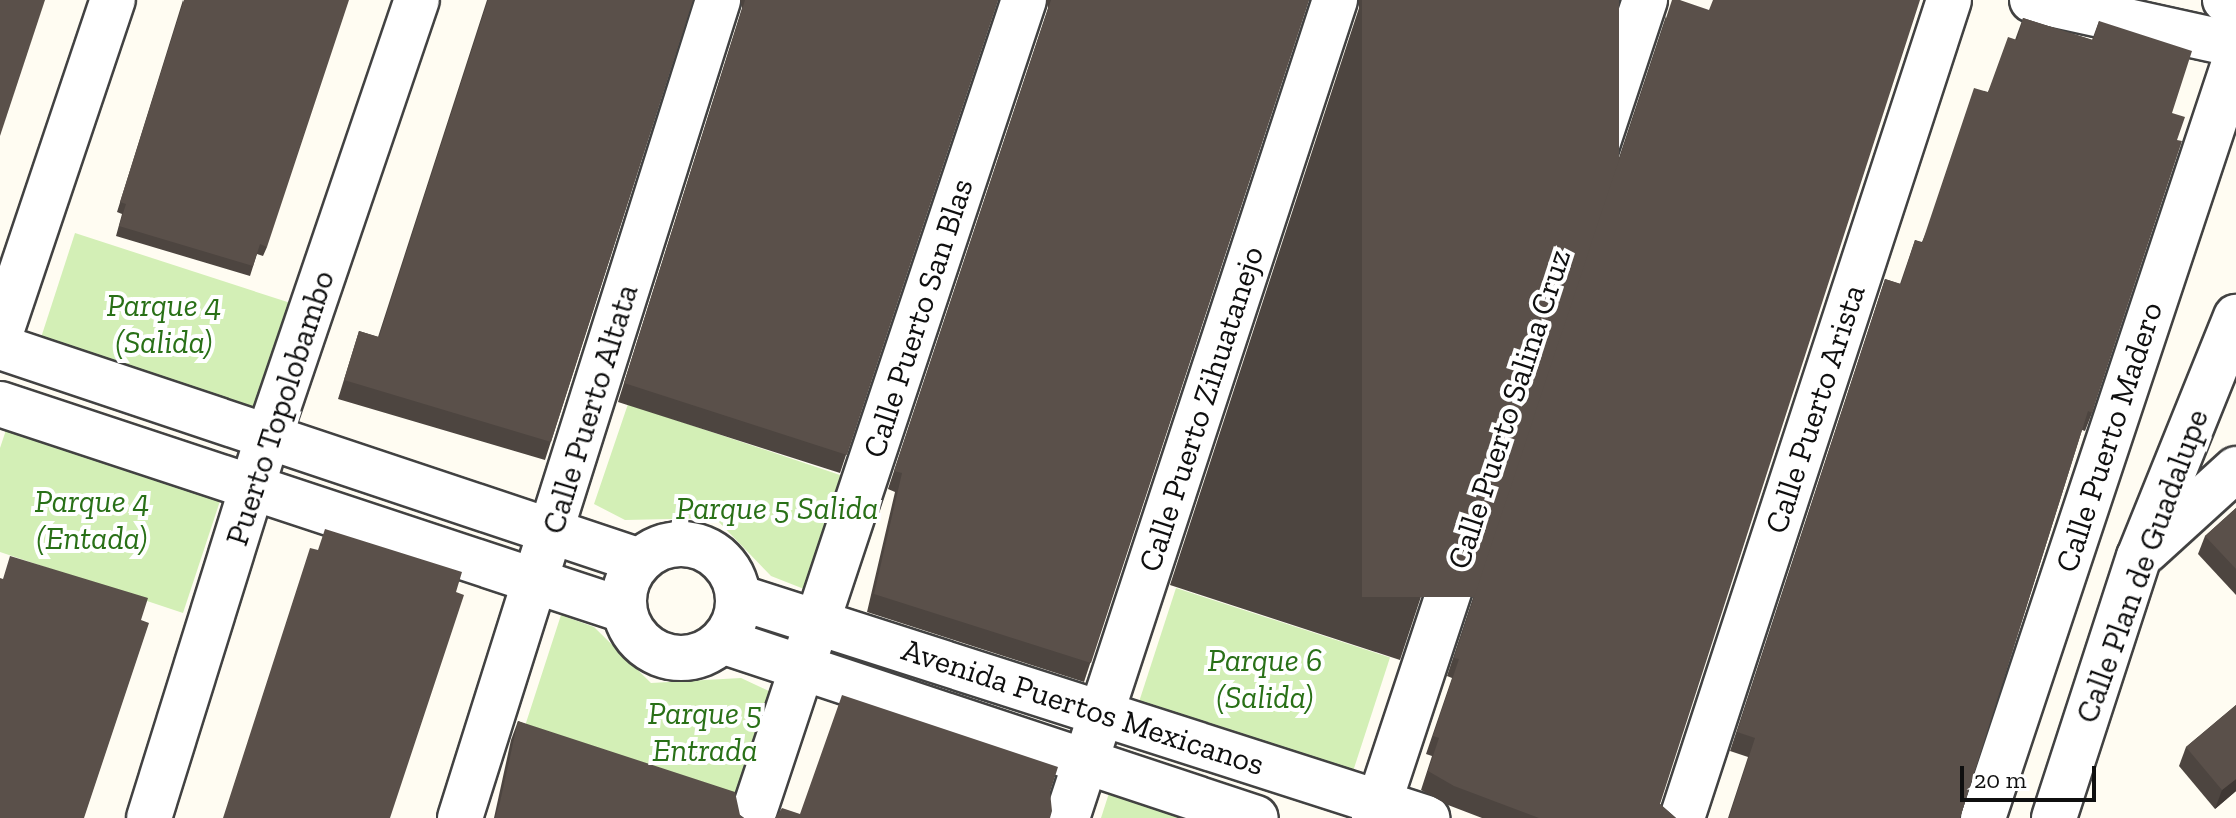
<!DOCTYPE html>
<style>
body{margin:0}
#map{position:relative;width:2236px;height:818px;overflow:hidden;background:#fffcf2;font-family:"Zilla Slab",serif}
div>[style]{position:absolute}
.green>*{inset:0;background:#d3efb6;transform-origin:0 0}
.roads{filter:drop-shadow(2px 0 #424242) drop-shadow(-2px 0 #424242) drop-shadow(0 2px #424242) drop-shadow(0 -2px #424242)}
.minor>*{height:44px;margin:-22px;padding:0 22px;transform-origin:22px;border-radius:22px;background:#fff}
.minor>.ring{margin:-22px;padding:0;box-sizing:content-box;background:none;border:44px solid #fff;border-radius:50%}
.wall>*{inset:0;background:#4d4540}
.shaded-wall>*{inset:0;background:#3f3834}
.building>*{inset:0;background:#5a504a;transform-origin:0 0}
span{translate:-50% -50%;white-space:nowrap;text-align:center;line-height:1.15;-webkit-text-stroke:8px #fff;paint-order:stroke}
.park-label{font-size:32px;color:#297017;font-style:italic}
.street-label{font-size:32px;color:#0f0f0f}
.scale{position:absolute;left:1960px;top:766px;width:136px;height:36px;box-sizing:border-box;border:4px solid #0f0f0f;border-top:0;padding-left:10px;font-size:24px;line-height:28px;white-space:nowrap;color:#0f0f0f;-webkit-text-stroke:6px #fff;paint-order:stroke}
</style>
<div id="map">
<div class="green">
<i style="left:75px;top:233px;width:225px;height:118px;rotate:18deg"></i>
<i style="clip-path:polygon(628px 404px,843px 476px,804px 589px,771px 576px,715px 518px,625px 520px,594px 504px)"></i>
<i style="clip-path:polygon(6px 430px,220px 501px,183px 613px,0 552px,0 448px)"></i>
<i style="left:1176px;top:588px;width:225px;height:118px;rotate:18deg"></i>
<i style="clip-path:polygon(561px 615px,594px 627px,651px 683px,741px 678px,773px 693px,739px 799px,524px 729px)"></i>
<i style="clip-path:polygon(1110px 790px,1194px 818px,1101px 818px)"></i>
</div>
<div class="roads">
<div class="minor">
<i style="left:2032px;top:0;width:209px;rotate:12.4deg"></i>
<i style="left:2225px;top:0;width:11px;rotate:10deg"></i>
<i style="left:0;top:335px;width:354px;rotate:-71.4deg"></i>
<i style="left:0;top:347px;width:672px;rotate:18.49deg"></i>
<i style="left:0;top:404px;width:656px;rotate:18.3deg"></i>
<i class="ring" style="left:624px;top:544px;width:70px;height:70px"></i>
<i style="left:2146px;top:551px;width:122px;rotate:-42.3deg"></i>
<i style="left:738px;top:597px;width:724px;rotate:17.78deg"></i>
<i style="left:725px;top:642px;width:559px;rotate:18.34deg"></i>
<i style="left:149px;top:818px;width:396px;rotate:-72.7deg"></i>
<i style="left:267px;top:440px;width:465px;rotate:-71.2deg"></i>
<i style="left:460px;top:818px;width:858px;rotate:-72.49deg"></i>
<i style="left:752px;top:818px;width:862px;rotate:-71.61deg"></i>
<i style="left:1067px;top:818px;width:861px;rotate:-71.86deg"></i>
<i style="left:1374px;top:818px;width:862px;rotate:-71.67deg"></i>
<i style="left:1682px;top:818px;width:860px;rotate:-71.92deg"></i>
<i style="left:1983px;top:818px;width:802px;rotate:-71.61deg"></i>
<i style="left:2054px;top:818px;width:274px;rotate:-72deg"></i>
<i style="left:2139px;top:557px;width:259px;rotate:-68deg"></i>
</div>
</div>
<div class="wall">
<i style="clip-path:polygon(183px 0,267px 247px,263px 256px,257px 254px,250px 276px,116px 236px,122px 214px,117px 212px)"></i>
<i style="clip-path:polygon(487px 0,693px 0,545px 460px,338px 399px,359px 331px,378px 337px)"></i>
<i style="clip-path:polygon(740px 0,998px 0,840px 473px,618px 402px,742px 8px)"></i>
<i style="clip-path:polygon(1046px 0,1309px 0,1084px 682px,867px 612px,895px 492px,888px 489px,1048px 8px)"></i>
<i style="clip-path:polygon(1359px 0,1619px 0,1400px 660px,1170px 585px,1359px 8px)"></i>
<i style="clip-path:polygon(1666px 16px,1660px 804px,1676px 818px,1482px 818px,1448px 805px,1421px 790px,1432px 756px,1426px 754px,1452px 678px,1447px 676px)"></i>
<i style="clip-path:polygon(2023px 18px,2092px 40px,2099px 21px,2172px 113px,2092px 413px,2085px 431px,2082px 430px,1960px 818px,1728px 818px,1748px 757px,1730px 751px,1885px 279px,1900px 284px,1915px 240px,1922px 242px,1988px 92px,2015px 40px)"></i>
<i style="clip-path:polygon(2236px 508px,2236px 595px,2198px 554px,2205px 536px)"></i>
<i style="clip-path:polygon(2236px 705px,2236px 791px,2215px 809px,2179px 766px,2186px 747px)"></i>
<i style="clip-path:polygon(518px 721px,740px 815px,744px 818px,494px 818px,511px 740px)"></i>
</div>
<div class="shaded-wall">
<i style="clip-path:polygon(2236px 779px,2236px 791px,2215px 809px,2222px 790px)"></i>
</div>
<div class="building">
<i style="clip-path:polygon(0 0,45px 0,0 136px)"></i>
<i style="clip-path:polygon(184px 0,349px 0,267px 247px,260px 244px,253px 266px,119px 226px,126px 204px,120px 202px)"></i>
<i style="clip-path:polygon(488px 0,693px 0,551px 442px,344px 380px,359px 331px,379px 337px)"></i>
<i style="clip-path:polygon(745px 0,998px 0,847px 455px,624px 383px)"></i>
<i style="clip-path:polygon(1051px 0,1309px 0,1091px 663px,874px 594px,902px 473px,894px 471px)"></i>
<i style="left:1362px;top:0;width:257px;height:597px"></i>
<i style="clip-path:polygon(1672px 0,1680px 0,1709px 10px,1713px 0,1920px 0,1660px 804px,1676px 818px,1539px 818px,1454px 786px,1428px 771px,1439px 738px,1433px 736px,1459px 659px,1454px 658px)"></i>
<i style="clip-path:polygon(2023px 18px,2093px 40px,2099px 21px,2192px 51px,2172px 113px,2185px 117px,2177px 140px,2182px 141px,2092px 413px,2088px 411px,1960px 818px,1729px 818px,1755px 738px,1737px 732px,1885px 279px,1901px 284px,1915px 240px,1922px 243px,1974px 88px,1988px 92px,2008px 37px,2017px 40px)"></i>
<i style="clip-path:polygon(2236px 508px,2236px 569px,2205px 536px)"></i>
<i style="clip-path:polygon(325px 529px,462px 572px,456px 592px,464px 595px,390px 818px,223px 818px,310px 548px,318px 550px)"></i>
<i style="clip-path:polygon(10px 556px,148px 598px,141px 620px,149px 623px,84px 818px,0 818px,0 578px,3px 579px)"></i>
<i style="clip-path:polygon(842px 695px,1058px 767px,1050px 792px,1052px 811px,1050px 818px,775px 818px,782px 808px,800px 814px)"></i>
<i style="clip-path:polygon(2236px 705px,2236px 779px,2222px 790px,2186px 747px)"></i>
<i style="clip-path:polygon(518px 721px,735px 792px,740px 815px,744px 818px,495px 818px,500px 802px)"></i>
</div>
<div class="park-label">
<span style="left:164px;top:324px">Parque 4<br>(Salida)</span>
<span style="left:92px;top:520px">Parque 4<br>(Entada)</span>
<span style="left:777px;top:508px">Parque 5 Salida</span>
<span style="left:1265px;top:679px">Parque 6<br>(Salida)</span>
<span style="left:705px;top:732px">Parque 5<br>Entrada</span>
</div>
<div class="street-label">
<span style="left:918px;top:318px;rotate:-72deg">Calle Puerto San Blas</span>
<span style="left:280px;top:408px;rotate:-72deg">Puerto Topolobambo</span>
<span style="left:590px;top:409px;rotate:-73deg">Calle Puerto Altata</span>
<span style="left:1201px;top:409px;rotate:-72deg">Calle Puerto Zihuatanejo</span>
<span style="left:1509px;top:409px;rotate:-72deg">Calle Puerto Salina Cruz</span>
<span style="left:1815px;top:409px;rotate:-72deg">Calle Puerto Arista</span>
<span style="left:2109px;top:437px;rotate:-72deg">Calle Puerto Madero</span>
<span style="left:2142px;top:566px;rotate:-70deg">Calle Plan de Guadalupe</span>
<span style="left:1083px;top:707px;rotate:18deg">Avenida Puertos Mexicanos</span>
</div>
<div class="scale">20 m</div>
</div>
